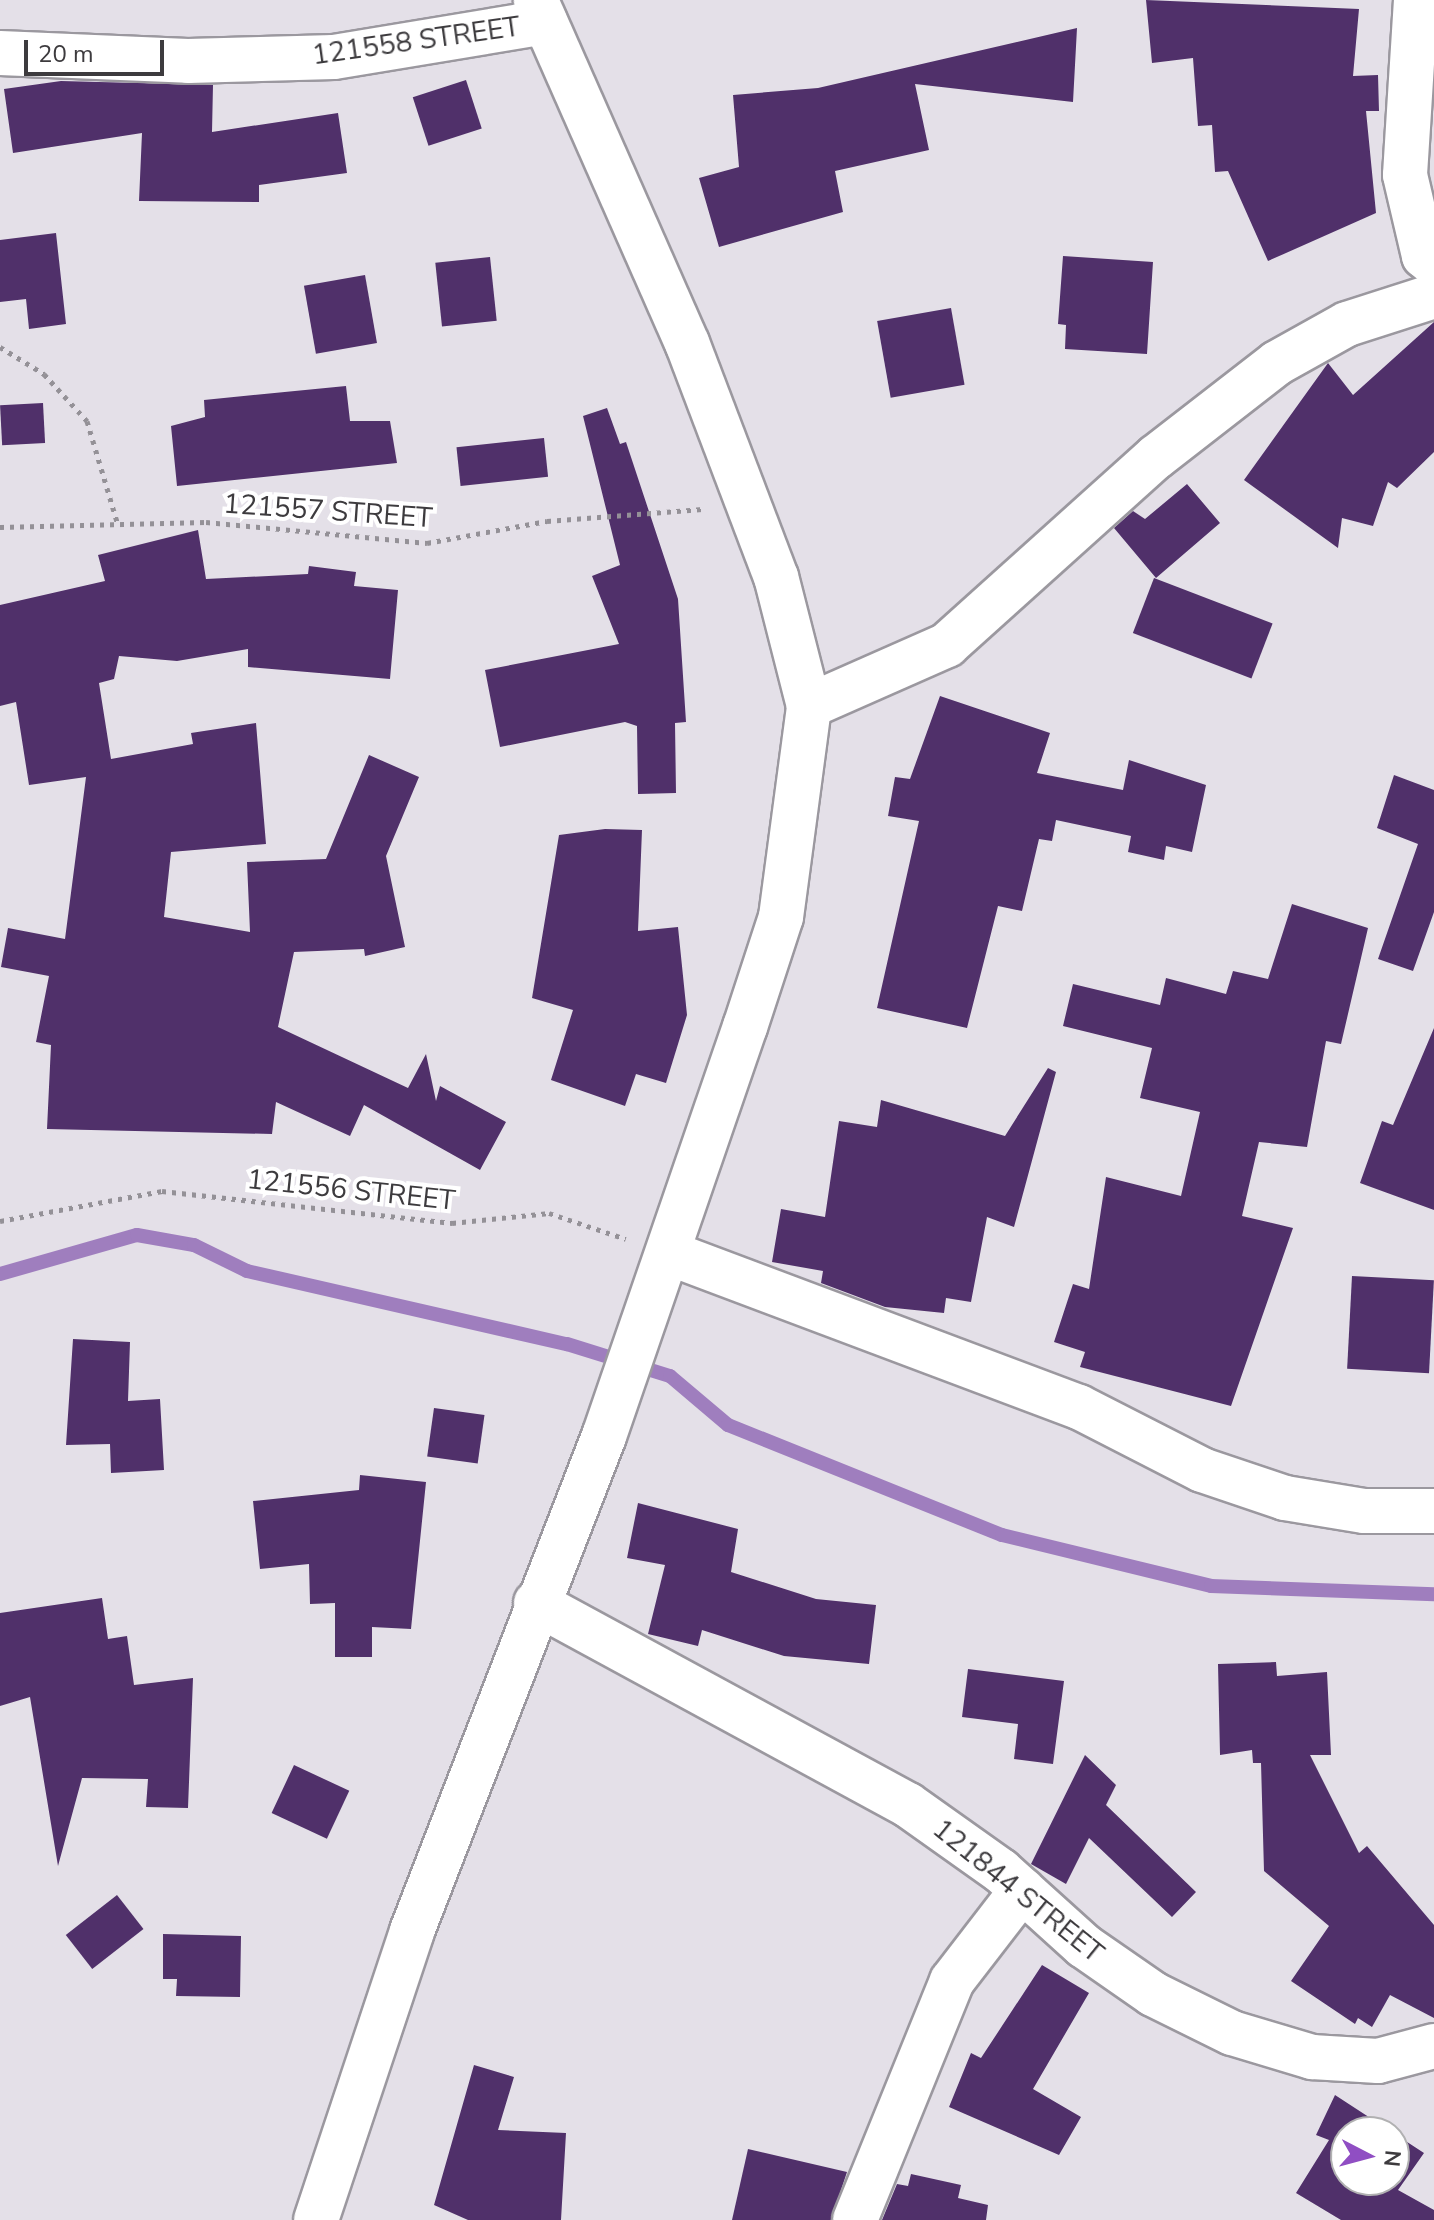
<!DOCTYPE html>
<style>
body{margin:0}
#map{position:relative;width:1434px;height:2220px;overflow:hidden;background:#e4e0e8;font-family:"Nunito Sans",sans-serif}
div>[style]{position:absolute}
.stream>*{height:14px;margin:-7px;padding:0 7px;transform-origin:7px;border-radius:7px;background:#9f7ebe}
.building>*{inset:0;background:#50306a;transform-origin:0 0}
.path>*{height:5px;margin-top:-2.5px;transform-origin:0;background:repeating-linear-gradient(90deg,#949197 0 4px,transparent 0 10px)}
.roads{filter:drop-shadow(2px 0 #9b989f) drop-shadow(-2px 0 #9b989f) drop-shadow(0 2px #9b989f) drop-shadow(0 -2px #9b989f)}
.minor>*{height:44px;margin:-22px;padding:0 22px;transform-origin:22px;border-radius:22px;background:#fff}
span{translate:-50% -50%;white-space:nowrap;text-align:center;line-height:1.15;-webkit-text-stroke:8px #fff;paint-order:stroke}
.street-label{font-size:28px;color:#3d3b3e}
.north{position:absolute;left:1330px;top:2116px;width:80px;height:80px;box-sizing:border-box;background:#fff;border:2px solid #b1b1b2;border-radius:50%;rotate:96deg;font-size:22px;font-weight:700;line-height:32px;text-align:center;color:#3d3b3e}
.north::after{content:'';display:block;margin:auto;width:28px;height:36px;background:#904ec3;clip-path:polygon(50% 0,100% 100%,50% 72%,0 100%)}
.scale{position:absolute;left:24px;top:40px;width:140px;height:36px;box-sizing:border-box;border:4px solid #3d3b3e;border-top:0;padding-left:10px;font-size:24px;line-height:28px;white-space:nowrap;color:#3d3b3e;-webkit-text-stroke:6px #fff;paint-order:stroke}
</style>
<div id="map">
<div class="stream">
<i style="left:0;top:1274px;width:142px;rotate:-15.9deg"></i>
<i style="left:137px;top:1235px;width:58px;rotate:10deg"></i>
<i style="left:194px;top:1245px;width:59px;rotate:26.1deg"></i>
<i style="left:247px;top:1271px;width:328px;rotate:12.9deg"></i>
<i style="left:567px;top:1344px;width:108px;rotate:17.3deg"></i>
<i style="left:670px;top:1376px;width:76px;rotate:40.2deg"></i>
<i style="left:728px;top:1425px;width:295px;rotate:21.9deg"></i>
<i style="left:1002px;top:1535px;width:215px;rotate:13.7deg"></i>
<i style="left:1211px;top:1586px;width:223px;rotate:2.1deg"></i>
</div>
<div class="building">
<i style="clip-path:polygon(1146px 0,1359px 9px,1353px 76px,1378px 75px,1379px 111px,1366px 111px,1376px 213px,1268px 261px,1228px 171px,1215px 172px,1212px 125px,1198px 126px,1193px 58px,1152px 63px)"></i>
<i style="clip-path:polygon(1077px 28px,1073px 102px,915px 84px,929px 150px,835px 171px,843px 212px,719px 247px,699px 178px,739px 167px,733px 95px,818px 88px)"></i>
<i style="left:466px;top:80px;width:51px;height:56px;rotate:72deg"></i>
<i style="clip-path:polygon(61px 81px,213px 85px,212px 132px,338px 113px,347px 173px,259px 185px,259px 202px,139px 201px,142px 133px,13px 153px,4px 89px)"></i>
<i style="clip-path:polygon(56px 233px,66px 324px,29px 329px,26px 299px,0 302px,0 240px)"></i>
<i style="clip-path:polygon(1063px 256px,1153px 262px,1147px 354px,1065px 349px,1066px 325px,1058px 324px)"></i>
<i style="left:490px;top:257px;width:64px;height:55px;rotate:84deg"></i>
<i style="left:365px;top:275px;width:69px;height:62px;rotate:80deg"></i>
<i style="left:951px;top:308px;width:78px;height:75px;rotate:80deg"></i>
<i style="clip-path:polygon(1434px 322px,1434px 452px,1397px 488px,1388px 482px,1373px 526px,1342px 518px,1338px 548px,1244px 480px,1328px 363px,1353px 395px)"></i>
<i style="clip-path:polygon(346px 386px,350px 421px,390px 421px,397px 463px,177px 486px,171px 426px,205px 417px,204px 400px)"></i>
<i style="left:43px;top:403px;width:40px;height:43px;rotate:87deg"></i>
<i style="clip-path:polygon(607px 408px,620px 444px,626px 442px,678px 599px,686px 722px,675px 723px,676px 793px,638px 794px,637px 726px,625px 722px,500px 747px,485px 670px,619px 644px,592px 576px,620px 565px,583px 416px)"></i>
<i style="left:544px;top:438px;width:39px;height:88px;rotate:84deg"></i>
<i style="clip-path:polygon(1187px 484px,1220px 523px,1156px 578px,1114px 528px,1133px 511px,1145px 519px)"></i>
<i style="clip-path:polygon(198px 530px,206px 579px,308px 574px,309px 566px,356px 572px,354px 586px,398px 590px,390px 679px,248px 667px,248px 649px,177px 661px,119px 656px,114px 679px,99px 683px,111px 759px,193px 744px,191px 733px,256px 723px,266px 844px,171px 852px,164px 917px,250px 932px,247px 862px,326px 859px,369px 755px,419px 777px,386px 856px,405px 947px,365px 956px,364px 949px,294px 952px,278px 1027px,408px 1088px,426px 1054px,436px 1101px,440px 1086px,506px 1122px,480px 1170px,364px 1105px,350px 1136px,276px 1102px,272px 1134px,47px 1129px,51px 1045px,36px 1042px,49px 976px,1px 967px,8px 928px,65px 939px,86px 777px,29px 785px,16px 702px,0 706px,0 605px,105px 581px,98px 555px)"></i>
<i style="left:1154px;top:578px;width:127px;height:59px;rotate:21deg"></i>
<i style="clip-path:polygon(940px 696px,1050px 733px,1037px 773px,1123px 790px,1129px 760px,1206px 785px,1192px 852px,1166px 846px,1164px 860px,1128px 852px,1131px 836px,1056px 820px,1052px 841px,1039px 839px,1022px 911px,998px 906px,967px 1028px,877px 1008px,919px 821px,888px 816px,895px 777px,910px 779px)"></i>
<i style="clip-path:polygon(1394px 775px,1434px 790px,1434px 912px,1413px 971px,1378px 959px,1418px 844px,1377px 828px)"></i>
<i style="clip-path:polygon(605px 829px,642px 830px,638px 931px,678px 927px,687px 1015px,666px 1083px,636px 1074px,625px 1106px,551px 1080px,573px 1010px,532px 998px,559px 835px)"></i>
<i style="clip-path:polygon(1292px 904px,1368px 928px,1341px 1044px,1326px 1041px,1307px 1147px,1259px 1142px,1242px 1216px,1293px 1228px,1231px 1406px,1080px 1367px,1085px 1352px,1054px 1342px,1073px 1284px,1089px 1289px,1106px 1177px,1181px 1196px,1200px 1112px,1140px 1098px,1152px 1048px,1063px 1026px,1073px 984px,1160px 1005px,1166px 978px,1226px 994px,1233px 971px,1268px 979px)"></i>
<i style="clip-path:polygon(1434px 1028px,1434px 1210px,1360px 1183px,1382px 1121px,1393px 1125px)"></i>
<i style="clip-path:polygon(1048px 1068px,1056px 1072px,1014px 1227px,987px 1217px,971px 1302px,946px 1298px,944px 1313px,885px 1307px,821px 1283px,823px 1271px,772px 1262px,781px 1209px,825px 1217px,839px 1121px,877px 1127px,881px 1100px,1005px 1136px)"></i>
<i style="left:1352px;top:1276px;width:82px;height:93px;rotate:3deg"></i>
<i style="clip-path:polygon(73px 1339px,130px 1342px,128px 1401px,160px 1399px,164px 1470px,111px 1473px,110px 1444px,66px 1445px)"></i>
<i style="left:434px;top:1408px;width:51px;height:49px;rotate:8deg"></i>
<i style="clip-path:polygon(360px 1475px,426px 1482px,411px 1629px,372px 1627px,372px 1657px,335px 1657px,335px 1603px,310px 1604px,309px 1564px,260px 1569px,253px 1501px,359px 1490px)"></i>
<i style="clip-path:polygon(638px 1503px,738px 1529px,731px 1572px,816px 1599px,876px 1605px,869px 1664px,784px 1656px,702px 1630px,698px 1646px,648px 1634px,665px 1565px,627px 1558px)"></i>
<i style="clip-path:polygon(102px 1598px,108px 1639px,127px 1636px,134px 1685px,193px 1678px,188px 1808px,146px 1807px,148px 1779px,82px 1778px,58px 1866px,30px 1697px,0 1706px,0 1613px)"></i>
<i style="clip-path:polygon(1276px 1662px,1277px 1676px,1327px 1672px,1331px 1755px,1310px 1755px,1359px 1853px,1367px 1846px,1434px 1925px,1434px 2018px,1390px 1995px,1372px 2027px,1358px 2018px,1355px 2024px,1291px 1981px,1329px 1926px,1264px 1871px,1261px 1763px,1253px 1763px,1252px 1750px,1220px 1755px,1218px 1664px)"></i>
<i style="clip-path:polygon(968px 1669px,1064px 1681px,1053px 1764px,1014px 1759px,1018px 1724px,962px 1717px)"></i>
<i style="clip-path:polygon(1085px 1755px,1116px 1785px,1106px 1805px,1196px 1892px,1172px 1917px,1089px 1838px,1066px 1884px,1031px 1864px)"></i>
<i style="left:294px;top:1765px;width:61px;height:53px;rotate:25deg"></i>
<i style="left:117px;top:1895px;width:43px;height:65px;rotate:52deg"></i>
<i style="clip-path:polygon(163px 1934px,241px 1936px,240px 1997px,176px 1996px,177px 1979px,163px 1979px)"></i>
<i style="clip-path:polygon(1042px 1965px,1089px 1993px,1033px 2089px,1081px 2117px,1059px 2155px,949px 2107px,971px 2053px,981px 2058px)"></i>
<i style="clip-path:polygon(474px 2065px,514px 2077px,498px 2130px,566px 2133px,561px 2220px,468px 2220px,434px 2205px)"></i>
<i style="clip-path:polygon(evenodd,1335px 2095px,1424px 2153px,1398px 2190px,1434px 2210px,1434px 2220px,1341px 2220px,1296px 2193px,1329px 2140px,1316px 2135px,1335px 2095px,1346px 2132px,1394px 2132px,1394px 2180px,1346px 2180px,1346px 2132px)"></i>
<i style="clip-path:polygon(748px 2149px,847px 2172px,831px 2220px,732px 2220px)"></i>
<i style="clip-path:polygon(911px 2174px,961px 2185px,958px 2198px,988px 2205px,986px 2220px,882px 2220px,897px 2184px,908px 2186px)"></i>
</div>
<div class="path">
<i style="left:0;top:347px;width:52px;rotate:31.5deg"></i>
<i style="left:44px;top:374px;width:64px;rotate:47.5deg"></i>
<i style="left:87px;top:421px;width:109px;rotate:73.4deg"></i>
<i style="left:0;top:527px;width:206px;rotate:-1.4deg"></i>
<i style="left:206px;top:522px;width:222px;rotate:5.4deg"></i>
<i style="left:427px;top:543px;width:122px;rotate:-10.4deg"></i>
<i style="left:547px;top:521px;width:156px;rotate:-4.4deg"></i>
<i style="left:0;top:1221px;width:165px;rotate:-10.5deg"></i>
<i style="left:162px;top:1191px;width:292px;rotate:6.3deg"></i>
<i style="left:452px;top:1223px;width:98px;rotate:-5.9deg"></i>
<i style="left:549px;top:1213px;width:81px;rotate:18.7deg"></i>
</div>
<div class="roads">
<div class="minor">
<i style="left:1416px;top:0;width:175px;rotate:93.6deg"></i>
<i style="left:1405px;top:175px;width:83px;rotate:76.8deg"></i>
<i style="left:1424px;top:256px;width:13px;rotate:39deg"></i>
<i style="left:0;top:53px;width:188px;rotate:2.4deg"></i>
<i style="left:188px;top:61px;width:146px;rotate:-1.6deg"></i>
<i style="left:334px;top:57px;width:214px;rotate:-9.4deg"></i>
<i style="left:809px;top:706px;width:151px;rotate:-23.8deg"></i>
<i style="left:947px;top:645px;width:281px;rotate:-42deg"></i>
<i style="left:1156px;top:457px;width:153px;rotate:-37.8deg"></i>
<i style="left:1277px;top:363px;width:80px;rotate:-29.1deg"></i>
<i style="left:1347px;top:324px;width:91px;rotate:-17.8deg"></i>
<i style="left:669px;top:1253px;width:438px;rotate:20.6deg"></i>
<i style="left:1079px;top:1407px;width:138px;rotate:27.1deg"></i>
<i style="left:1202px;top:1470px;width:88px;rotate:18.6deg"></i>
<i style="left:1285px;top:1498px;width:80px;rotate:9.3deg"></i>
<i style="left:1364px;top:1511px;width:70px"></i>
<i style="left:536px;top:1603px;width:423px;rotate:28.5deg"></i>
<i style="left:908px;top:1805px;width:114px;rotate:35.4deg"></i>
<i style="left:1001px;top:1871px;width:112px;rotate:42.1deg"></i>
<i style="left:1084px;top:1946px;width:84px;rotate:34.8deg"></i>
<i style="left:1153px;top:1994px;width:88px;rotate:26.3deg"></i>
<i style="left:1232px;top:2033px;width:84px;rotate:16.7deg"></i>
<i style="left:1312px;top:2057px;width:66px;rotate:3.5deg"></i>
<i style="left:1378px;top:2061px;width:58px;rotate:-15deg"></i>
<i style="left:316px;top:2220px;width:305px;rotate:-71.6deg"></i>
<i style="left:412px;top:1931px;width:531px;rotate:-68.8deg"></i>
<i style="left:604px;top:1436px;width:433px;rotate:-71deg"></i>
<i style="left:745px;top:1027px;width:116px;rotate:-71.9deg"></i>
<i style="left:781px;top:917px;width:213px;rotate:-82.4deg"></i>
<i style="left:809px;top:706px;width:133px;rotate:-104.3deg"></i>
<i style="left:776px;top:577px;width:250px;rotate:-110.8deg"></i>
<i style="left:687px;top:343px;width:375px;rotate:-113.8deg"></i>
<i style="left:855px;top:2220px;width:258px;rotate:-67.9deg"></i>
<i style="left:952px;top:1981px;width:115px;rotate:-52.4deg"></i>
</div>
</div>
<div class="street-label">
<span style="left:416px;top:41px;rotate:-8deg">121558 STREET</span>
<span style="left:328px;top:511px;rotate:4deg">121557 STREET</span>
<span style="left:351px;top:1190px;rotate:6deg">121556 STREET</span>
<span style="left:1018px;top:1891px;rotate:39deg">121844 STREET</span>
</div>
<div class="north">N</div>
<div class="scale">20 m</div>
</div>
